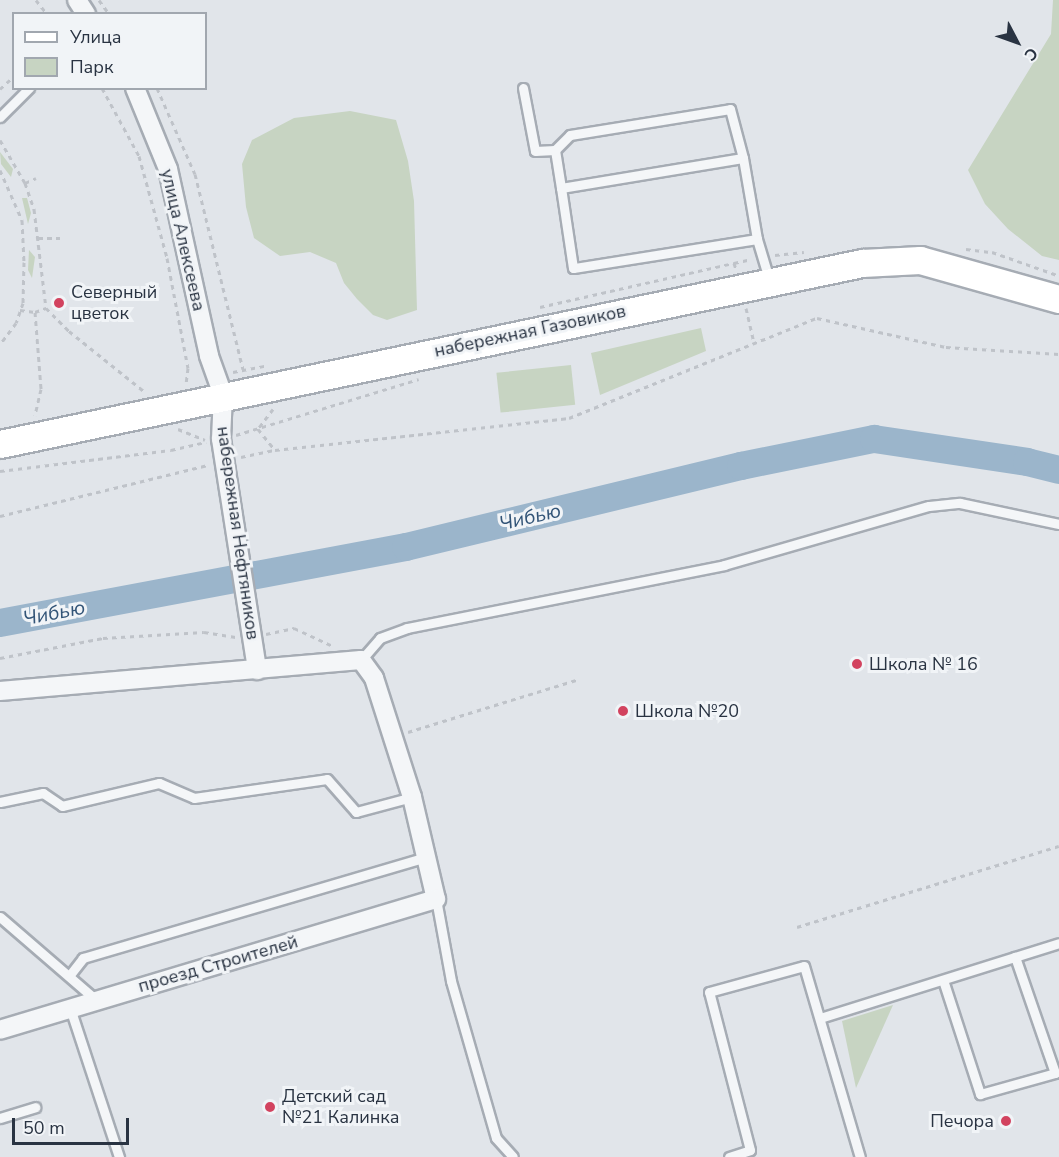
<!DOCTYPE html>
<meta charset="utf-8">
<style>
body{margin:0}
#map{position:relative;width:1059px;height:1157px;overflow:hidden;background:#e1e5ea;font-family:"Nunito Sans",sans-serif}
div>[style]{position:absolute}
.green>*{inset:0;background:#c7d4c2;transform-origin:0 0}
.river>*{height:28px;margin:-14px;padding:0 14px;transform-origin:14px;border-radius:14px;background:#9bb5cb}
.path>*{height:3px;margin-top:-1.5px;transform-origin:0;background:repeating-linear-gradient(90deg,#bfc3c9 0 4.5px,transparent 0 9px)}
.roads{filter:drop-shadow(2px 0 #a6acb4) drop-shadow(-2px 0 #a6acb4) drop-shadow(0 2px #a6acb4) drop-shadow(0 -2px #a6acb4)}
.service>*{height:9px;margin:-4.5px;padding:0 4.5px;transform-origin:4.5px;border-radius:4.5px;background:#f4f6f8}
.minor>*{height:18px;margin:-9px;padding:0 9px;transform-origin:9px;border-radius:9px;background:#f4f6f8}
.secondary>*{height:27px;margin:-13.5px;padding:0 13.5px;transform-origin:13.5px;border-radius:13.5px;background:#fff}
.dots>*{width:16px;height:16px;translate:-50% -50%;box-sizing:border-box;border:3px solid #f1f4f7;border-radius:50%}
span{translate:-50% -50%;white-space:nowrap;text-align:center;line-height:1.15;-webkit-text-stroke:6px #f1f4f7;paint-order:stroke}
.street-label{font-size:18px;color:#293342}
.poi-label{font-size:18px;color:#293342}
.left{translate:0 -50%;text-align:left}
.right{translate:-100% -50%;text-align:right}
.water-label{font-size:20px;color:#325477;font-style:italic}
.legend{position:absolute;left:12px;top:12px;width:195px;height:78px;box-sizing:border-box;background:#f1f4f7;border:2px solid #a1a7af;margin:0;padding:8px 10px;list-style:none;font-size:18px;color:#293342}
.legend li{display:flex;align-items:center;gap:12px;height:30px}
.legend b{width:30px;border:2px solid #a1a7af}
.north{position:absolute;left:987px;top:12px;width:60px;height:60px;-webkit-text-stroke:4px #f1f4f7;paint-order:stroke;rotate:131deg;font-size:16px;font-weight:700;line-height:24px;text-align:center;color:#293342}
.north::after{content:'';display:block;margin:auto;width:21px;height:27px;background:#293342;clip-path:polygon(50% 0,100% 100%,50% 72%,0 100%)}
.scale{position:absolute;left:12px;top:1118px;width:117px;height:27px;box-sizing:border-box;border:3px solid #293342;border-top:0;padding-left:8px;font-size:18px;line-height:21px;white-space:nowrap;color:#293342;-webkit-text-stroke:4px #f1f4f7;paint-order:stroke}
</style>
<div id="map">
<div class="green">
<i style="clip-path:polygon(1053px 0,1059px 0,1059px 260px,1042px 256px,1008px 229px,985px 204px,968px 170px,1051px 34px)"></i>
<i style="clip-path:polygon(350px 111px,396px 120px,408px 161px,414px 201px,417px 310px,387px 320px,373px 315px,357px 299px,344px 283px,336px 263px,310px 252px,280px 256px,254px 238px,246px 207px,242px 164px,252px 140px,294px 118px)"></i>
<i style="clip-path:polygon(0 152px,13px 169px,11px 177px,1px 164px)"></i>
<i style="clip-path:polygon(22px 198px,27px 198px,31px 213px,28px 224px)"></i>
<i style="clip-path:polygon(29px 250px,35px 257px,32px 278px,28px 270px)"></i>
<i style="clip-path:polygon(701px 328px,706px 351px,600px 395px,591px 353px)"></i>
<i style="left:571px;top:365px;width:40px;height:75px;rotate:84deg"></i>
<i style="clip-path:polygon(893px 1005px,856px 1088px,842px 1021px)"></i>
</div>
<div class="river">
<i style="left:0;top:623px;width:413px;rotate:-10.6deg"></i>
<i style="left:406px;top:547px;width:345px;rotate:-13.6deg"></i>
<i style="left:741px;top:466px;width:136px;rotate:-11.5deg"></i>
<i style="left:874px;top:439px;width:155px;rotate:8.5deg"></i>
<i style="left:1027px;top:462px;width:33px;rotate:14deg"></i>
</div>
<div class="path">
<i style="left:36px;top:0;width:18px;rotate:52deg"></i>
<i style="left:99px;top:0;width:17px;rotate:54deg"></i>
<i style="left:102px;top:88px;width:77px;rotate:61.4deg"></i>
<i style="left:139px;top:156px;width:106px;rotate:74.6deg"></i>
<i style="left:167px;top:258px;width:112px;rotate:79.2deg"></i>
<i style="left:188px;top:368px;width:16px;rotate:97deg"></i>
<i style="left:157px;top:88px;width:94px;rotate:66.2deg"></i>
<i style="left:195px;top:174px;width:201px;rotate:76.2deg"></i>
<i style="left:0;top:89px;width:19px;rotate:-43deg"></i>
<i style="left:0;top:140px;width:50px;rotate:59.8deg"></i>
<i style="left:25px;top:183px;width:28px;rotate:71deg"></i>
<i style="left:34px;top:209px;width:100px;rotate:83.1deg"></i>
<i style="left:46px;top:308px;width:33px;rotate:45deg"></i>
<i style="left:69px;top:331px;width:97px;rotate:38.8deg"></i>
<i style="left:0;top:170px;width:55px;rotate:66.3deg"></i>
<i style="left:22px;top:220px;width:42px;rotate:87.3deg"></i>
<i style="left:24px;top:262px;width:41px;rotate:91.4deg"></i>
<i style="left:23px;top:303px;width:21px;rotate:109deg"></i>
<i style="left:16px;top:323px;width:26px;rotate:127deg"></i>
<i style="left:25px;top:183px;width:12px;rotate:-24deg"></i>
<i style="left:38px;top:238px;width:22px"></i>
<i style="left:966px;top:249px;width:26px;rotate:7deg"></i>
<i style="left:992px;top:252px;width:69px;rotate:19.5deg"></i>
<i style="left:775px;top:255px;width:29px;rotate:-6deg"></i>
<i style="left:734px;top:263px;width:17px;rotate:-13deg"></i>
<i style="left:540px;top:307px;width:199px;rotate:-12.8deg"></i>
<i style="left:734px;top:263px;width:6px;rotate:72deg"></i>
<i style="left:746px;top:308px;width:37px;rotate:77deg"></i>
<i style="left:20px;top:310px;width:15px;rotate:8deg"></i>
<i style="left:35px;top:312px;width:12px;rotate:-20deg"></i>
<i style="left:35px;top:312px;width:77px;rotate:85.5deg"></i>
<i style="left:41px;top:389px;width:27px;rotate:103deg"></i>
<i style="left:233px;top:372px;width:32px;rotate:-11deg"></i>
<i style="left:273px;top:409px;width:25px;rotate:127deg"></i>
<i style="left:258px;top:429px;width:27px;rotate:51deg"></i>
<i style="left:178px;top:429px;width:29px;rotate:22deg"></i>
<i style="left:236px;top:435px;width:191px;rotate:-17deg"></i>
<i style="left:241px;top:457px;width:35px;rotate:-12deg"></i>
<i style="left:275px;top:450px;width:296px;rotate:-6.2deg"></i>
<i style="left:569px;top:418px;width:267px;rotate:-22deg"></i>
<i style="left:817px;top:318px;width:132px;rotate:12.7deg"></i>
<i style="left:946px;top:347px;width:113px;rotate:3.5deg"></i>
<i style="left:0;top:471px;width:172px;rotate:-7deg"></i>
<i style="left:171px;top:450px;width:36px;rotate:-13deg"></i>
<i style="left:0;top:516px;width:214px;rotate:-13.8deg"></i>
<i style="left:266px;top:634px;width:29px;rotate:-12deg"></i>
<i style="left:294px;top:628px;width:43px;rotate:24.8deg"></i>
<i style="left:0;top:658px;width:105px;rotate:-11deg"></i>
<i style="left:103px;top:638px;width:101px;rotate:-3.4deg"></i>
<i style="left:204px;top:632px;width:32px;rotate:9deg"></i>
<i style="left:408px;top:732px;width:176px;rotate:-17.2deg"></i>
<i style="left:797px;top:927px;width:274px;rotate:-17.2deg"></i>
</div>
<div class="roads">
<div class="service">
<i style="left:523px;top:88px;width:64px;rotate:79.2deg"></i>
<i style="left:535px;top:151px;width:20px;rotate:-3deg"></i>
<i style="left:555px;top:150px;width:38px;rotate:81deg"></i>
<i style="left:0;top:117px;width:41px;rotate:-45deg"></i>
<i style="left:555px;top:150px;width:21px;rotate:-45deg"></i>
<i style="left:570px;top:135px;width:162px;rotate:-9.2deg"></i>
<i style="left:730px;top:109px;width:51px;rotate:75.1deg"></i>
<i style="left:757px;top:239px;width:186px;rotate:171deg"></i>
<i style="left:573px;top:268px;width:81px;rotate:-98.5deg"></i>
<i style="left:561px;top:188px;width:184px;rotate:-9.4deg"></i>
<i style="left:743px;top:158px;width:82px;rotate:80.2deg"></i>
<i style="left:757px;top:239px;width:42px;rotate:73.3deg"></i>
<i style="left:361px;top:660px;width:29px;rotate:-49deg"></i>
<i style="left:380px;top:638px;width:29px;rotate:-20deg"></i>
<i style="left:407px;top:628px;width:323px;rotate:-11.2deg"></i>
<i style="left:724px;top:565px;width:213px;rotate:-16.1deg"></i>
<i style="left:929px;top:506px;width:31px;rotate:-6deg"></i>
<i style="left:960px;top:503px;width:101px;rotate:12deg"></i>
<i style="left:0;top:802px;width:44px;rotate:-11.8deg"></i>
<i style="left:43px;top:793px;width:23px;rotate:34deg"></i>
<i style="left:62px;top:806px;width:100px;rotate:-13.3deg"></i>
<i style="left:159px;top:783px;width:38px;rotate:23deg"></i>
<i style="left:194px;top:798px;width:134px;rotate:-8.1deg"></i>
<i style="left:327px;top:779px;width:44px;rotate:48.7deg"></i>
<i style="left:356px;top:812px;width:58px;rotate:-15deg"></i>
<i style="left:436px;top:899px;width:83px;rotate:79.6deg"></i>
<i style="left:451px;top:981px;width:163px;rotate:74deg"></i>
<i style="left:496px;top:1138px;width:25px;rotate:48deg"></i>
<i style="left:0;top:917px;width:127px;rotate:40.8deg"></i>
<i style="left:69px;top:976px;width:23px;rotate:-52deg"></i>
<i style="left:83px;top:958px;width:359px;rotate:-16.4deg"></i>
<i style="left:943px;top:980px;width:120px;rotate:72deg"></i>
<i style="left:980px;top:1094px;width:78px;rotate:-15.6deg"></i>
<i style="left:1055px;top:1073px;width:123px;rotate:-109deg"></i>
<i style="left:70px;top:1008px;width:157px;rotate:71.8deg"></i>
<i style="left:820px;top:1018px;width:250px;rotate:-17.4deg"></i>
<i style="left:0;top:1118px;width:37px;rotate:-17deg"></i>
<i style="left:729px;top:1157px;width:22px;rotate:-18deg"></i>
<i style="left:750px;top:1150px;width:163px;rotate:-104.5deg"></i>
<i style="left:709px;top:992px;width:98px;rotate:-15.3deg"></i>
<i style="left:804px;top:966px;width:199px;rotate:73.7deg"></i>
</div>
<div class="minor">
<i style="left:77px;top:0;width:17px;rotate:57deg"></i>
<i style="left:135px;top:88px;width:87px;rotate:67.8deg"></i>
<i style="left:168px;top:169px;width:191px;rotate:77.6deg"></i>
<i style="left:209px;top:356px;width:41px;rotate:70.3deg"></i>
<i style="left:223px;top:395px;width:44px;rotate:92.6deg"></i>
<i style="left:221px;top:439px;width:234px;rotate:81.1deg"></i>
<i style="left:0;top:691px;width:362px;rotate:-4.9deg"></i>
<i style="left:361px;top:660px;width:22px;rotate:54deg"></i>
<i style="left:374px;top:678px;width:125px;rotate:72.3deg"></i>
<i style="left:412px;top:797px;width:105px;rotate:76.8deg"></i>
<i style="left:436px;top:899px;width:455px;rotate:163.3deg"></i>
</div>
<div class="secondary">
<i style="left:0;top:444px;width:881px;rotate:-11.86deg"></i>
<i style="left:862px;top:263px;width:58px;rotate:-3deg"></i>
<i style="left:920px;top:260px;width:144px;rotate:15.7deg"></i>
</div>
</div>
<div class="dots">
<i style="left:59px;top:303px;background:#d2435f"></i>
<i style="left:857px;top:664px;background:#d2435f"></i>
<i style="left:623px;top:711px;background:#d2435f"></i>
<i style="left:270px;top:1107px;background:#d2435f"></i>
<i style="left:1006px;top:1121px;background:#d2435f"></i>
</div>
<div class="street-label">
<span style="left:183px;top:240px;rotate:77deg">улица Алексеева</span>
<span style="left:530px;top:331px;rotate:-12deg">набережная Газовиков</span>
<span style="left:238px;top:533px;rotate:82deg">набережная Нефтяников</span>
<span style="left:218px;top:964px;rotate:-16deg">проезд Строителей</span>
</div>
<div class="poi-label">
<span class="left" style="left:71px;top:303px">Северный<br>цветок</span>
<span class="left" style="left:869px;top:664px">Школа № 16</span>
<span class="left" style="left:635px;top:711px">Школа №20</span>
<span class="left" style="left:282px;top:1107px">Детский сад<br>№21 Калинка</span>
<span class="right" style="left:994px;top:1121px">Печора</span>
</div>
<div class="water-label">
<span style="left:530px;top:517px;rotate:-13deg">Чибью</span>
<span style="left:54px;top:613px;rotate:-11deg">Чибью</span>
</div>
<ul class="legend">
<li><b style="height:8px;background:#fff"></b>Улица</li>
<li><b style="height:16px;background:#c7d4c2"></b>Парк</li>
</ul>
<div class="north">С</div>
<div class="scale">50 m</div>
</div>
